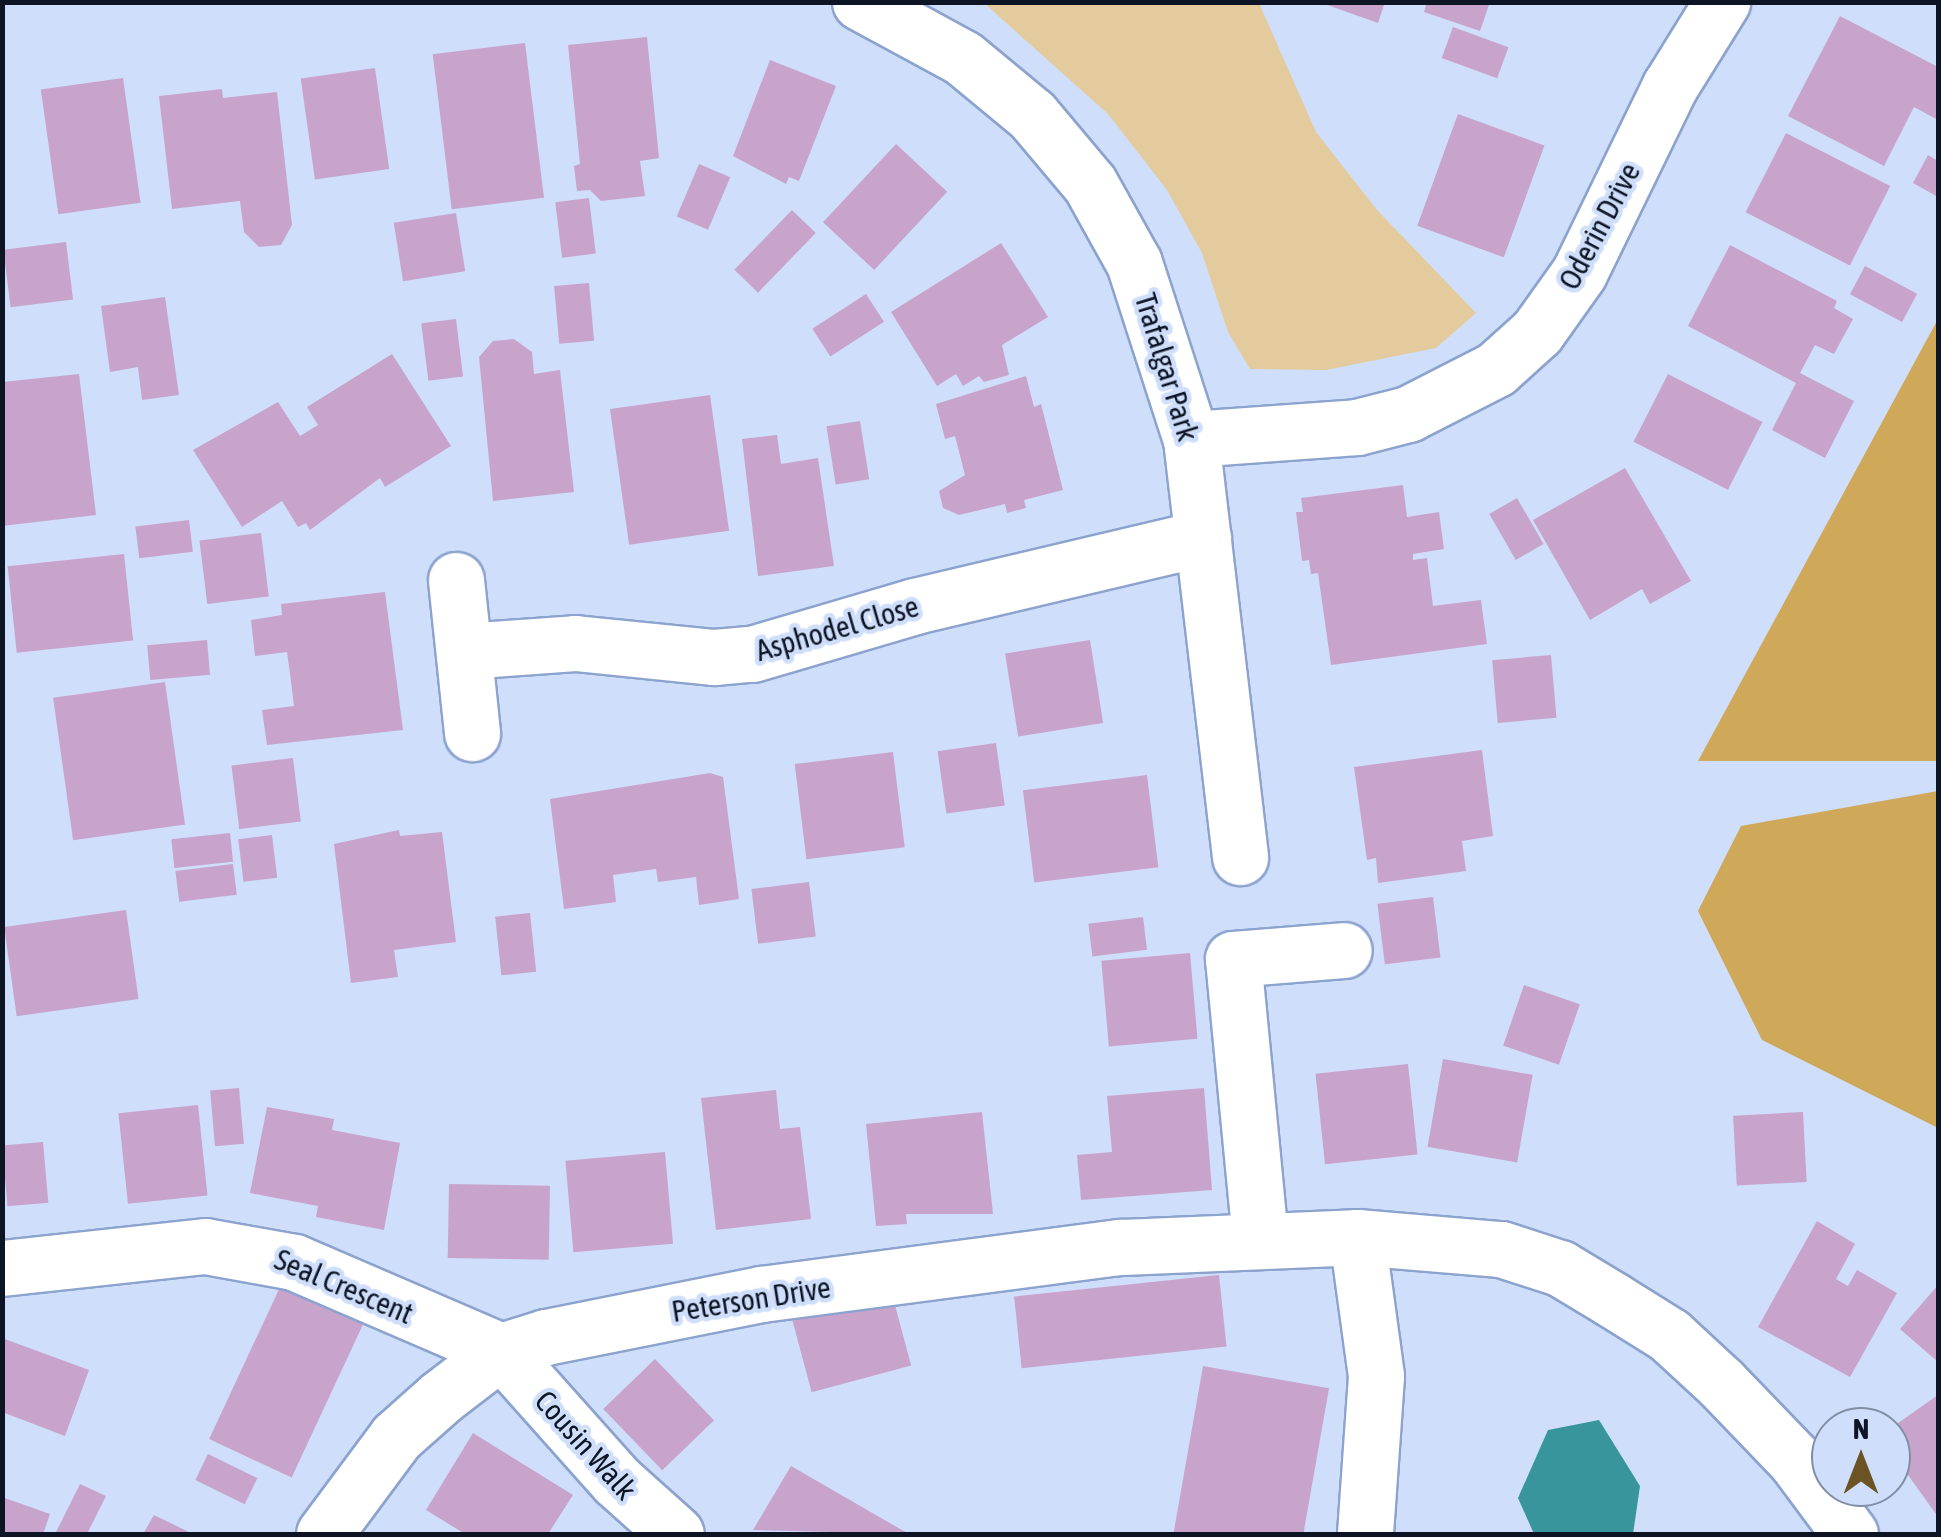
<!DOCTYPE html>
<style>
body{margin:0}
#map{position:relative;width:1941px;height:1537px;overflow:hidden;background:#cfdefa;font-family:"Asap Condensed",sans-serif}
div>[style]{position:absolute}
.green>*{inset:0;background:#e3cb9d}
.forest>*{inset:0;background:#d0a85a}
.water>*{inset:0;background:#39959c}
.building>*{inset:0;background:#c8a4cc;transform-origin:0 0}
.roads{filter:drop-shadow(2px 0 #8ca3ce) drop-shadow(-2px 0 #8ca3ce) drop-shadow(0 2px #8ca3ce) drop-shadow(0 -2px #8ca3ce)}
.street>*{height:55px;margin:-27.5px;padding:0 27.5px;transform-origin:27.5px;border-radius:27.5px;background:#fff}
span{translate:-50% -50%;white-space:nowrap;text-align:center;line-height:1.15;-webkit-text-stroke:9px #cfdefa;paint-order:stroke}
.street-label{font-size:30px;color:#0d1525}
.frame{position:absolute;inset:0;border:5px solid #0d1525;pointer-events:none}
.north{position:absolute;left:1811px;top:1407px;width:100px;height:100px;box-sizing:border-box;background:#cfdefa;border:2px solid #818ea5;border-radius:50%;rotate:0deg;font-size:28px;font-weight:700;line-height:40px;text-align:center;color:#0d1525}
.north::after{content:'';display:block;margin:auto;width:35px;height:45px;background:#6b5323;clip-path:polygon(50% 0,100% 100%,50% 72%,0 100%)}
</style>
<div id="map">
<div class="green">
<i style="clip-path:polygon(984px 3px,1259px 3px,1316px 132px,1377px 210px,1476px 313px,1436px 348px,1326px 370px,1250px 369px,1228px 332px,1202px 253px,1167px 190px,1108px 114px)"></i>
</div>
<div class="forest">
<i style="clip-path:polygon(1938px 319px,1938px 761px,1698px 761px)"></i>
<i style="clip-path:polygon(1938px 791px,1938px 1128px,1762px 1040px,1698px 911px,1741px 826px)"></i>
</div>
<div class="water">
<i style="clip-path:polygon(1599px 1420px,1640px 1486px,1633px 1534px,1534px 1534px,1518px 1498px,1548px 1430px)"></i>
</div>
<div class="building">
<i style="clip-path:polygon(1319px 2px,1385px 2px,1378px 23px)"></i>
<i style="clip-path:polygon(1427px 2px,1490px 2px,1480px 31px,1424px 12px)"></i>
<i style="clip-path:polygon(1840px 16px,1938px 67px,1938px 120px,1914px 107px,1884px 166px,1788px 116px)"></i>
<i style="left:1453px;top:27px;width:59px;height:33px;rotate:20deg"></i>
<i style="clip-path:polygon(647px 37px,659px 158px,640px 161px,645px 196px,601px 201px,590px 190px,577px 191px,574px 166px,580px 164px,568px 45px)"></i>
<i style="left:525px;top:43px;width:156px;height:93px;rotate:83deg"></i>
<i style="clip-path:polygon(770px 60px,836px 86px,799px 181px,789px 177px,786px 184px,733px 156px)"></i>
<i style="left:375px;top:68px;width:102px;height:75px;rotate:82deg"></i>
<i style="left:123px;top:78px;width:126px;height:83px;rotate:82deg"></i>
<i style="clip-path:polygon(222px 89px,223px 98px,277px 92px,292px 225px,281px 245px,259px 247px,244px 232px,240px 201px,172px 209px,159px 96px)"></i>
<i style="left:1458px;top:114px;width:92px;height:119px;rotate:20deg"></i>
<i style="left:1786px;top:133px;width:117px;height:89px;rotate:27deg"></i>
<i style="left:896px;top:144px;width:70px;height:107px;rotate:43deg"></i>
<i style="clip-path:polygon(1928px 155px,1938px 161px,1938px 197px,1913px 183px)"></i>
<i style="left:699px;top:164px;width:34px;height:57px;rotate:23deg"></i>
<i style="left:589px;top:198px;width:56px;height:34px;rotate:83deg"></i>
<i style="left:792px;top:210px;width:33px;height:83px;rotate:44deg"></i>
<i style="left:456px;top:213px;width:59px;height:63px;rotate:81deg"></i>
<i style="left:66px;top:242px;width:58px;height:63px;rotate:83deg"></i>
<i style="clip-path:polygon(1001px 243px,1048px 317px,1002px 345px,1009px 375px,984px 382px,979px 376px,963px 386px,956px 374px,937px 386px,891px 312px)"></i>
<i style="clip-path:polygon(1730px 245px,1837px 301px,1834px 308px,1853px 319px,1834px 354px,1815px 345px,1800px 373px,1854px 401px,1825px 458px,1772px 430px,1796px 383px,1688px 326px)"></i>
<i style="left:1865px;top:266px;width:59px;height:32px;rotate:28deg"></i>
<i style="left:589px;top:283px;width:58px;height:35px;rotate:85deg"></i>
<i style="left:866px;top:294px;width:33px;height:64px;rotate:57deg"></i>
<i style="clip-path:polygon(165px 297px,179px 395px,142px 400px,138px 367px,110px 372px,101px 306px)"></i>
<i style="left:456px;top:319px;width:58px;height:35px;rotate:83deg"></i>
<i style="clip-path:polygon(514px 339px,532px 352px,534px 374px,560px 370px,574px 492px,493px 501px,479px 357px,493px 341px)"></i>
<i style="clip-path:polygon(392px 354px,451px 446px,385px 487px,380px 478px,310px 530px,306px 523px,298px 527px,282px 501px,242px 527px,193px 450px,278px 402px,300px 436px,318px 425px,307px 407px)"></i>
<i style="clip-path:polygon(79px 374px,96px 515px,2px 526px,2px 382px)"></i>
<i style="left:1668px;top:374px;width:106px;height:76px;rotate:27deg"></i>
<i style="clip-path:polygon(1026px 376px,1034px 407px,1041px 404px,1063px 490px,1024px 500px,1026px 508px,1007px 513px,1005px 504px,959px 515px,943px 508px,939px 491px,965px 475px,955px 436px,945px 439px,936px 404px)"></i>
<i style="left:710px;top:395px;width:137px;height:101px;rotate:82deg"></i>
<i style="left:860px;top:421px;width:59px;height:34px;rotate:81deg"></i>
<i style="clip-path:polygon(777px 435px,781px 464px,818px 458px,834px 566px,758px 576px,742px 439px)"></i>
<i style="clip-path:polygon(1625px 468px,1691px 581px,1650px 604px,1642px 589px,1590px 620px,1533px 520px)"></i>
<i style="clip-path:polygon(1403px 485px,1407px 517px,1439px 512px,1444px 549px,1413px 554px,1413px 560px,1427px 558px,1433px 606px,1481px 600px,1487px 644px,1331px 665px,1318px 573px,1311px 574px,1309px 560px,1302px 561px,1296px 512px,1303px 512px,1301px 498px)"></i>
<i style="left:1517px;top:498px;width:53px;height:32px;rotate:60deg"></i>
<i style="left:189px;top:520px;width:32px;height:54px;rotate:83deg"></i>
<i style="left:261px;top:533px;width:64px;height:62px;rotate:83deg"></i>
<i style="left:124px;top:554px;width:87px;height:117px;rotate:84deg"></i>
<i style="clip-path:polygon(385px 592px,403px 730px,267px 745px,262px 710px,294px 706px,290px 674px,287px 652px,255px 656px,251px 620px,282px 615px,281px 604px)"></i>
<i style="left:207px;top:640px;width:35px;height:60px;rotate:85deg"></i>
<i style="left:1090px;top:640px;width:84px;height:86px;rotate:81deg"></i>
<i style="left:1551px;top:655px;width:63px;height:59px;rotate:85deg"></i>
<i style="left:165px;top:682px;width:144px;height:113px;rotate:82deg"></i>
<i style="left:996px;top:743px;width:63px;height:59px;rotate:82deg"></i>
<i style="clip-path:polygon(1482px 750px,1493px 836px,1462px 841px,1466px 871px,1378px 883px,1376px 858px,1367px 860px,1354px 767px)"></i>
<i style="left:893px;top:752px;width:96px;height:99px;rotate:83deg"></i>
<i style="left:293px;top:758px;width:64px;height:62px;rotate:83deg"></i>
<i style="clip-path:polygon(710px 773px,723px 777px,739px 899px,699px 905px,696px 877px,658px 882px,656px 869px,613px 875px,616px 902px,564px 909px,550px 799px)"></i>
<i style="left:1147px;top:775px;width:93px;height:125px;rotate:83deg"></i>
<i style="clip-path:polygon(399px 830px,400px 836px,442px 832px,456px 942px,394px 950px,398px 977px,351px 983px,334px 844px)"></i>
<i style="left:230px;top:833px;width:29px;height:59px;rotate:84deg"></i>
<i style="left:272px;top:835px;width:43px;height:34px;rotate:83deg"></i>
<i style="left:233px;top:864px;width:31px;height:58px;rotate:83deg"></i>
<i style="left:809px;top:882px;width:55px;height:58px;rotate:83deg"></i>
<i style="left:1433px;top:897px;width:61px;height:56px;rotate:83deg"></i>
<i style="left:126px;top:910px;width:90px;height:123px;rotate:82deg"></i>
<i style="left:530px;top:913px;width:59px;height:35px;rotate:84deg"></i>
<i style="left:1143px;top:917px;width:33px;height:55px;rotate:83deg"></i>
<i style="left:1190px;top:953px;width:86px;height:89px;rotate:85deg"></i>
<i style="left:1524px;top:985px;width:59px;height:64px;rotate:19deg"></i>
<i style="left:1443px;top:1059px;width:91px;height:89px;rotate:10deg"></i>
<i style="left:1408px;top:1064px;width:91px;height:93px;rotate:84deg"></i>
<i style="left:239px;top:1088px;width:56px;height:29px;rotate:85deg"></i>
<i style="clip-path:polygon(1204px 1088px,1212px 1190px,1081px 1200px,1077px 1155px,1112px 1152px,1107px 1096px)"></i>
<i style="clip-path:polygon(776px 1090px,780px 1129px,800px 1127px,811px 1219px,716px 1230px,701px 1098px)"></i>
<i style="left:198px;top:1105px;width:91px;height:80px;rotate:84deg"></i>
<i style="clip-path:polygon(267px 1107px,334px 1119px,332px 1130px,400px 1143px,384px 1230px,316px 1217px,318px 1206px,250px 1193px)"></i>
<i style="clip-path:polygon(982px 1112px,993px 1214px,906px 1214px,907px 1224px,876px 1226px,866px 1124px)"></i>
<i style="left:1803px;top:1112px;width:70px;height:70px;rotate:87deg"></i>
<i style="left:43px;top:1142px;width:61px;height:41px;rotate:85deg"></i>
<i style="left:665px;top:1152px;width:92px;height:100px;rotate:85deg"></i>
<i style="left:449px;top:1184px;width:101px;height:74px;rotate:1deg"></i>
<i style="clip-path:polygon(1817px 1221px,1855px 1244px,1836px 1279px,1848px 1286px,1857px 1270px,1897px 1293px,1850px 1377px,1758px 1327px)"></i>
<i style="left:1219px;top:1275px;width:72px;height:206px;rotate:84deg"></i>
<i style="left:281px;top:1285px;width:91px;height:170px;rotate:25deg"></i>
<i style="clip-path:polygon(1938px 1285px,1938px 1362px,1900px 1329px)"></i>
<i style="left:892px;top:1294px;width:74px;height:103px;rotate:75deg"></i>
<i style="clip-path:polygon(2px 1338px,89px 1370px,65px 1436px,2px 1412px)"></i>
<i style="left:655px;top:1359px;width:85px;height:72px;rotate:46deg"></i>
<i style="left:1203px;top:1366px;width:128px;height:170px;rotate:10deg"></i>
<i style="clip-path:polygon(1938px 1395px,1938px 1517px,1891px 1451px,1891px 1428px)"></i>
<i style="clip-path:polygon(473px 1433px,573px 1495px,548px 1534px,465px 1534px,426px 1510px)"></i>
<i style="left:208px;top:1454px;width:55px;height:29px;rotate:26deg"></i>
<i style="clip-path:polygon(791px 1466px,888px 1522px,909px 1534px,753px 1530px)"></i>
<i style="clip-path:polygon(80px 1484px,106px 1496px,87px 1534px,55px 1534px)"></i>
<i style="clip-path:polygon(2px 1497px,50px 1514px,43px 1534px,2px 1534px)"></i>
<i style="clip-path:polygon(154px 1515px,193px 1534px,143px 1534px)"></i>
</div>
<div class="roads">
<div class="street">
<i style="left:860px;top:2px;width:117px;rotate:28.5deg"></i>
<i style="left:963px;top:58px;width:89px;rotate:39.6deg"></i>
<i style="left:1032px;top:115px;width:90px;rotate:50deg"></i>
<i style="left:1090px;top:184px;width:90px;rotate:60.9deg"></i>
<i style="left:1134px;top:263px;width:185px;rotate:72.1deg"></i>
<i style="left:1191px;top:439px;width:421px;rotate:83.3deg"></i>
<i style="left:1191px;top:439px;width:166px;rotate:-4.1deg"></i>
<i style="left:1357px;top:427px;width:53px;rotate:-14.3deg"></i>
<i style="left:1408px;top:414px;width:99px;rotate:-27.1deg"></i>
<i style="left:1496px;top:369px;width:55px;rotate:-42.1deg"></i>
<i style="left:1537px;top:332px;width:72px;rotate:-54.6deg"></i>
<i style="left:1579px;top:273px;width:208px;rotate:-64.1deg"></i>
<i style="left:1670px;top:86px;width:99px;rotate:-58.2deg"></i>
<i style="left:456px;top:580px;width:154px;rotate:84deg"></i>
<i style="left:464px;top:651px;width:111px;rotate:-4.1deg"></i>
<i style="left:575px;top:643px;width:140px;rotate:5.8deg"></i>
<i style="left:714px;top:657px;width:38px;rotate:-5deg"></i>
<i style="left:752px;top:654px;width:170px;rotate:-16.4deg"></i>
<i style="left:915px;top:606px;width:296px;rotate:-13.3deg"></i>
<i style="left:1357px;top:1237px;width:144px;rotate:4.8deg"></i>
<i style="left:1501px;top:1249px;width:62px;rotate:17.9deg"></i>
<i style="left:1560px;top:1268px;width:62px;rotate:31.1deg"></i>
<i style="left:1613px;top:1300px;width:66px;rotate:32deg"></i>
<i style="left:1669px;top:1335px;width:71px;rotate:42.7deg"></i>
<i style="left:1721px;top:1383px;width:107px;rotate:46.1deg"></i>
<i style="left:1795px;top:1460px;width:92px;rotate:53.4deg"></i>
<i style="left:1260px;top:1239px;width:281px;rotate:-95.5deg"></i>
<i style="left:1233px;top:959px;width:111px;rotate:-4.6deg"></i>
<i style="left:2px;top:1268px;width:204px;rotate:-6.2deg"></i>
<i style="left:205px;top:1246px;width:90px;rotate:10.2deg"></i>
<i style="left:294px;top:1262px;width:225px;rotate:23.3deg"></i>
<i style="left:501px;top:1351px;width:174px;rotate:48.3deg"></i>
<i style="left:617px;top:1481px;width:79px;rotate:41.9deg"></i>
<i style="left:324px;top:1534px;width:121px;rotate:-53.4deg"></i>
<i style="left:396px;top:1437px;width:60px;rotate:-41.6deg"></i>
<i style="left:441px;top:1397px;width:76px;rotate:-37.5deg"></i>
<i style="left:501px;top:1351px;width:47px;rotate:-17.3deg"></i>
<i style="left:546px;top:1337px;width:220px;rotate:-11.3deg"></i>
<i style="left:762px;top:1294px;width:361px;rotate:-7.5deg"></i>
<i style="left:1120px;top:1247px;width:237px;rotate:-2.4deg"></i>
<i style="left:1357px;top:1237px;width:140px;rotate:82.2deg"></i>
<i style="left:1376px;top:1376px;width:158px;rotate:94deg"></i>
</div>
</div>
<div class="street-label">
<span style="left:1599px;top:226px;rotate:-62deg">Oderin Drive</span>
<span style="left:1167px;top:367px;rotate:73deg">Trafalgar Park</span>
<span style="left:837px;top:628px;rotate:-16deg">Asphodel Close</span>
<span style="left:344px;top:1286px;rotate:23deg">Seal Crescent</span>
<span style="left:751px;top:1299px;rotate:-9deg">Peterson Drive</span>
<span style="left:586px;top:1445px;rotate:48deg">Cousin Walk</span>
</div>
<div class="frame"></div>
<div class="north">N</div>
</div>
